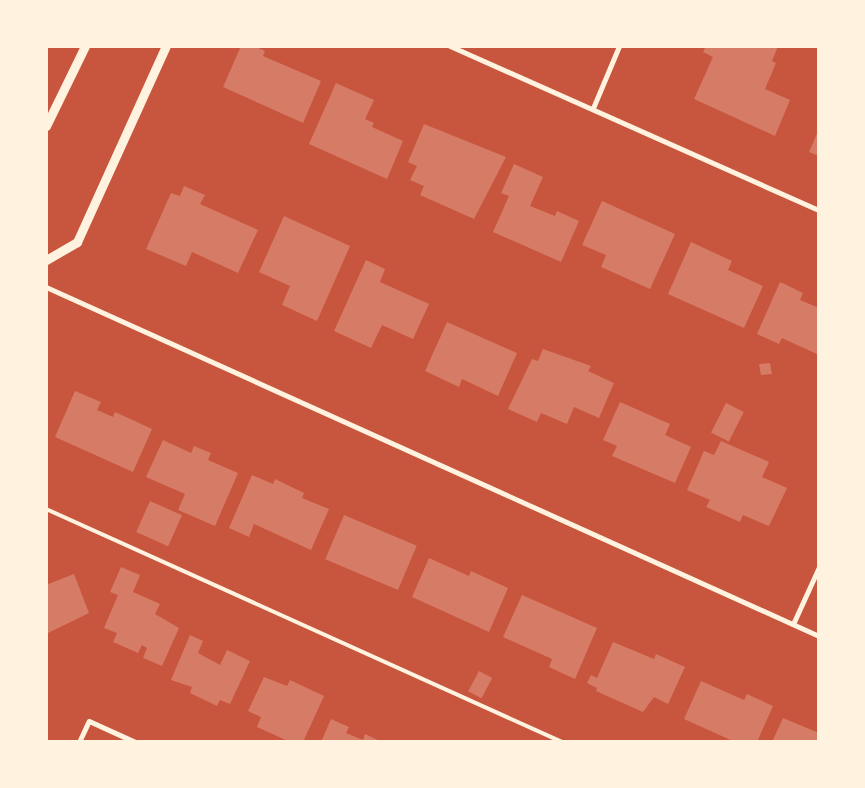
<!DOCTYPE html>
<style>
body{margin:0}
#map{position:relative;width:865px;height:788px;overflow:hidden;background:#c8553d;font-family:Inter,sans-serif}
div>[style]{position:absolute}
.building>*{inset:0;background:#d67c66;transform-origin:0 0}
.service>*{height:4px;margin:-2px;padding:0 2px;transform-origin:2px;border-radius:2px;background:#fff3e0}
.minor>*{height:5px;margin:-2.5px;padding:0 2.5px;transform-origin:2.5px;border-radius:2.5px;background:#fff3e0}
.tertiary>*{height:9px;margin:-4.5px;padding:0 4.5px;transform-origin:4.5px;border-radius:4.5px;background:#fff3e0}
span{translate:-50% -50%;white-space:nowrap;text-align:center;line-height:1.15;-webkit-text-stroke:4px #fff3e0;paint-order:stroke}
.frame{position:absolute;inset:0;border:48px solid #fff3e0;pointer-events:none}
</style>
<div id="map">
<div class="building">
<i style="clip-path:polygon(241px 46px,254px 46px,265px 51px,263px 56px,321px 81px,303px 123px,223px 87px)"></i>
<i style="clip-path:polygon(706px 46px,778px 46px,772px 61px,776px 63px,765px 89px,790px 100px,775px 136px,694px 99px,713px 57px,703px 52px)"></i>
<i style="clip-path:polygon(336px 83px,374px 100px,365px 119px,374px 123px,372px 127px,403px 141px,387px 179px,309px 144px)"></i>
<i style="clip-path:polygon(424px 124px,506px 157px,474px 219px,420px 195px,424px 186px,410px 180px,417px 166px,408px 162px)"></i>
<i style="clip-path:polygon(819px 129px,819px 156px,809px 152px)"></i>
<i style="clip-path:polygon(514px 164px,543px 177px,530px 206px,555px 216px,557px 211px,579px 221px,561px 262px,493px 232px,509px 196px,501px 193px)"></i>
<i style="clip-path:polygon(184px 186px,205px 195px,200px 204px,258px 230px,238px 273px,192px 252px,186px 266px,146px 249px,171px 193px,180px 196px)"></i>
<i style="clip-path:polygon(602px 201px,675px 234px,650px 289px,601px 267px,606px 255px,582px 245px)"></i>
<i style="clip-path:polygon(284px 216px,350px 246px,317px 321px,282px 305px,290px 286px,259px 272px)"></i>
<i style="clip-path:polygon(691px 242px,732px 261px,728px 270px,763px 286px,744px 328px,668px 294px)"></i>
<i style="clip-path:polygon(366px 260px,385px 269px,380px 282px,429px 304px,413px 339px,382px 325px,371px 348px,334px 331px)"></i>
<i style="clip-path:polygon(780px 282px,803px 293px,800px 300px,819px 308px,819px 355px,782px 338px,779px 344px,757px 334px)"></i>
<i style="clip-path:polygon(447px 322px,517px 353px,498px 396px,462px 379px,459px 387px,425px 371px)"></i>
<i style="clip-path:polygon(543px 349px,591px 366px,588px 371px,614px 383px,599px 418px,574px 407px,567px 424px,541px 413px,537px 422px,508px 409px,532px 359px,538px 361px)"></i>
<i style="clip-path:polygon(770px 363px,772px 374px,761px 375px,759px 364px)"></i>
<i style="clip-path:polygon(75px 391px,101px 402px,97px 410px,113px 417px,115px 412px,152px 429px,133px 472px,55px 437px)"></i>
<i style="clip-path:polygon(620px 402px,670px 424px,665px 435px,691px 447px,675px 483px,612px 456px,617px 446px,603px 440px)"></i>
<i style="left:726px;top:403px;width:20px;height:33px;rotate:27deg"></i>
<i style="clip-path:polygon(163px 440px,191px 453px,194px 446px,211px 453px,208px 460px,238px 473px,215px 526px,178px 510px,185px 494px,146px 477px)"></i>
<i style="clip-path:polygon(721px 441px,769px 462px,762px 477px,787px 488px,769px 526px,743px 515px,740px 522px,706px 507px,710px 500px,687px 490px,704px 451px,714px 455px)"></i>
<i style="clip-path:polygon(252px 475px,273px 484px,275px 479px,304px 493px,302px 498px,329px 509px,311px 550px,254px 524px,249px 537px,229px 528px)"></i>
<i style="left:150px;top:501px;width:35px;height:34px;rotate:24deg"></i>
<i style="left:344px;top:515px;width:79px;height:48px;rotate:23deg"></i>
<i style="clip-path:polygon(429px 558px,469px 576px,471px 571px,508px 588px,489px 632px,412px 597px)"></i>
<i style="clip-path:polygon(121px 567px,140px 575px,133px 592px,160px 604px,155px 614px,179px 628px,162px 666px,143px 658px,147px 648px,142px 645px,138px 653px,113px 642px,117px 633px,104px 628px,118px 595px,110px 592px)"></i>
<i style="clip-path:polygon(74px 574px,89px 613px,46px 634px,46px 585px)"></i>
<i style="clip-path:polygon(522px 595px,597px 628px,575px 679px,549px 667px,552px 659px,503px 637px)"></i>
<i style="clip-path:polygon(190px 635px,203px 641px,198px 653px,220px 665px,227px 650px,250px 661px,230px 704px,220px 700px,217px 706px,190px 693px,192px 687px,171px 680px)"></i>
<i style="clip-path:polygon(613px 642px,654px 659px,656px 654px,685px 667px,668px 704px,654px 697px,643px 712px,596px 691px,597px 688px,587px 683px,591px 675px,597px 678px)"></i>
<i style="left:479px;top:671px;width:15px;height:23px;rotate:28deg"></i>
<i style="clip-path:polygon(264px 677px,287px 686px,290px 680px,324px 696px,303px 742px,290px 742px,257px 727px,261px 717px,248px 711px)"></i>
<i style="clip-path:polygon(701px 681px,744px 700px,747px 694px,773px 706px,757px 742px,735px 742px,684px 719px)"></i>
<i style="clip-path:polygon(783px 718px,819px 733px,819px 742px,772px 742px)"></i>
<i style="clip-path:polygon(331px 719px,349px 727px,346px 733px,363px 740px,365px 734px,382px 742px,321px 742px)"></i>
</div>
<div class="service">
<i style="left:46px;top:509px;width:566px;rotate:24.3deg"></i>
</div>
<div class="minor">
<i style="left:450px;top:46px;width:404px;rotate:24deg"></i>
<i style="left:593px;top:108px;width:67px;rotate:-67.2deg"></i>
<i style="left:46px;top:287px;width:848px;rotate:24.3deg"></i>
<i style="left:793px;top:624px;width:63px;rotate:-65.5deg"></i>
<i style="left:79px;top:742px;width:23px;rotate:-65deg"></i>
<i style="left:89px;top:721px;width:51px;rotate:24.5deg"></i>
</div>
<div class="tertiary">
<i style="left:46px;top:126px;width:89px;rotate:-64deg"></i>
<i style="left:46px;top:260px;width:36px;rotate:-30deg"></i>
<i style="left:77px;top:242px;width:215px;rotate:-65.6deg"></i>
</div>
<div class="frame"></div>
</div>
